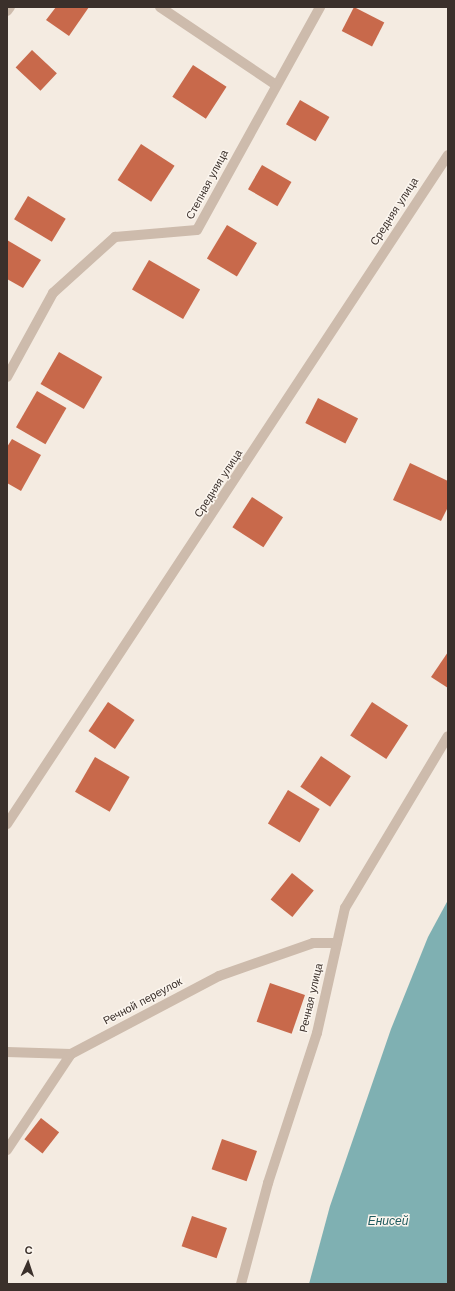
<!DOCTYPE html>
<meta charset="utf-8">
<style>
body{margin:0}
#map{position:relative;width:455px;height:1291px;overflow:hidden;background:#f4ebe1;font-family:"Work Sans",sans-serif}
div>[style]{position:absolute}
.water>*{inset:0;background:#7fb0b2}
.building>*{inset:0;background:#c8694b;transform-origin:0 0}
.lane>*{height:10px;margin:-5px;padding:0 5px;transform-origin:5px;border-radius:5px;background:#cdbbac}
.street>*{height:10px;margin:-5px;padding:0 5px;transform-origin:5px;border-radius:5px;background:#cdbbac}
span{translate:-50% -50%;white-space:nowrap;text-align:center;line-height:1.15;-webkit-text-stroke:3px #fbf5ee;paint-order:stroke}
.street-label{font-size:11px;color:#3b302b}
.water-label{font-size:12px;color:#1f5a5e;font-style:italic}
.frame{position:absolute;inset:0;border:8px solid #3b302b;pointer-events:none}
.north{position:absolute;left:8px;top:1243px;width:40px;height:40px;-webkit-text-stroke:3px #fbf5ee;paint-order:stroke;rotate:3deg;font-size:11px;font-weight:700;line-height:16px;text-align:center;color:#3b302b}
.north::after{content:'';display:block;margin:auto;width:14px;height:18px;background:#3b302b;clip-path:polygon(50% 0,100% 100%,50% 72%,0 100%)}
</style>
<div id="map">
<div class="water">
<i style="clip-path:polygon(448px 900px,448px 1284px,309px 1284px,330px 1206px,391px 1029px,428px 937px)"></i>
</div>
<div class="building">
<i style="clip-path:polygon(56px 7px,89px 7px,69px 36px,46px 20px)"></i>
<i style="left:354px;top:7px;width:34px;height:27px;rotate:27deg"></i>
<i style="left:32px;top:50px;width:34px;height:24px;rotate:43deg"></i>
<i style="left:193px;top:65px;width:40px;height:38px;rotate:33deg"></i>
<i style="left:300px;top:100px;width:34px;height:28px;rotate:30deg"></i>
<i style="left:141px;top:144px;width:40px;height:43px;rotate:33deg"></i>
<i style="left:262px;top:165px;width:34px;height:28px;rotate:30deg"></i>
<i style="left:28px;top:196px;width:44px;height:27px;rotate:31deg"></i>
<i style="left:227px;top:225px;width:35px;height:39px;rotate:31deg"></i>
<i style="clip-path:polygon(7px 240px,41px 260px,23px 288px,7px 279px)"></i>
<i style="left:149px;top:260px;width:59px;height:34px;rotate:30deg"></i>
<i style="left:59px;top:352px;width:50px;height:37px;rotate:30deg"></i>
<i style="left:37px;top:391px;width:34px;height:42px;rotate:30deg"></i>
<i style="left:318px;top:398px;width:45px;height:28px;rotate:27deg"></i>
<i style="clip-path:polygon(12px 439px,41px 455px,21px 491px,7px 483px,7px 447px)"></i>
<i style="clip-path:polygon(410px 463px,448px 481px,448px 507px,441px 521px,393px 500px)"></i>
<i style="left:252px;top:497px;width:37px;height:36px;rotate:33deg"></i>
<i style="clip-path:polygon(448px 652px,448px 688px,431px 677px)"></i>
<i style="left:108px;top:702px;width:32px;height:35px;rotate:34deg"></i>
<i style="left:372px;top:702px;width:43px;height:40px;rotate:33deg"></i>
<i style="left:321px;top:756px;width:36px;height:37px;rotate:34deg"></i>
<i style="left:95px;top:757px;width:40px;height:40px;rotate:30deg"></i>
<i style="left:288px;top:790px;width:37px;height:39px;rotate:31deg"></i>
<i style="left:292px;top:873px;width:28px;height:34px;rotate:39deg"></i>
<i style="left:270px;top:983px;width:37px;height:41px;rotate:19deg"></i>
<i style="left:41px;top:1118px;width:23px;height:27px;rotate:38deg"></i>
<i style="left:222px;top:1139px;width:37px;height:32px;rotate:19deg"></i>
<i style="left:192px;top:1216px;width:37px;height:32px;rotate:19deg"></i>
</div>
<div class="lane">
<i style="left:160px;top:7px;width:140px;rotate:33.9deg"></i>
<i style="left:7px;top:11px;width:5px;rotate:-53deg"></i>
</div>
<div class="street">
<i style="left:7px;top:377px;width:96px;rotate:-61.3deg"></i>
<i style="left:53px;top:293px;width:84px;rotate:-42.1deg"></i>
<i style="left:115px;top:237px;width:82px;rotate:-4.9deg"></i>
<i style="left:197px;top:230px;width:255px;rotate:-61.1deg"></i>
<i style="left:7px;top:824px;width:801px;rotate:-56.61deg"></i>
<i style="left:7px;top:1052px;width:64px;rotate:1.8deg"></i>
<i style="left:7px;top:1150px;width:115px;rotate:-56.3deg"></i>
<i style="left:71px;top:1054px;width:167px;rotate:-27.8deg"></i>
<i style="left:219px;top:976px;width:100px;rotate:-19.3deg"></i>
<i style="left:313px;top:943px;width:24px"></i>
<i style="left:241px;top:1284px;width:105px;rotate:-75deg"></i>
<i style="left:268px;top:1183px;width:158px;rotate:-71.9deg"></i>
<i style="left:317px;top:1033px;width:128px;rotate:-77.4deg"></i>
<i style="left:345px;top:908px;width:200px;rotate:-59.1deg"></i>
</div>
<div class="street-label">
<span style="left:208px;top:185px;rotate:-62deg">Степная улица</span>
<span style="left:395px;top:212px;rotate:-57deg">Средняя улица</span>
<span style="left:219px;top:484px;rotate:-57deg">Средняя улица</span>
<span style="left:312px;top:998px;rotate:-77deg">Речная улица</span>
<span style="left:143px;top:1002px;rotate:-28deg">Речной переулок</span>
</div>
<div class="water-label">
<span style="left:388px;top:1222px">Енисей</span>
</div>
<div class="frame"></div>
<div class="north">С</div>
</div>
